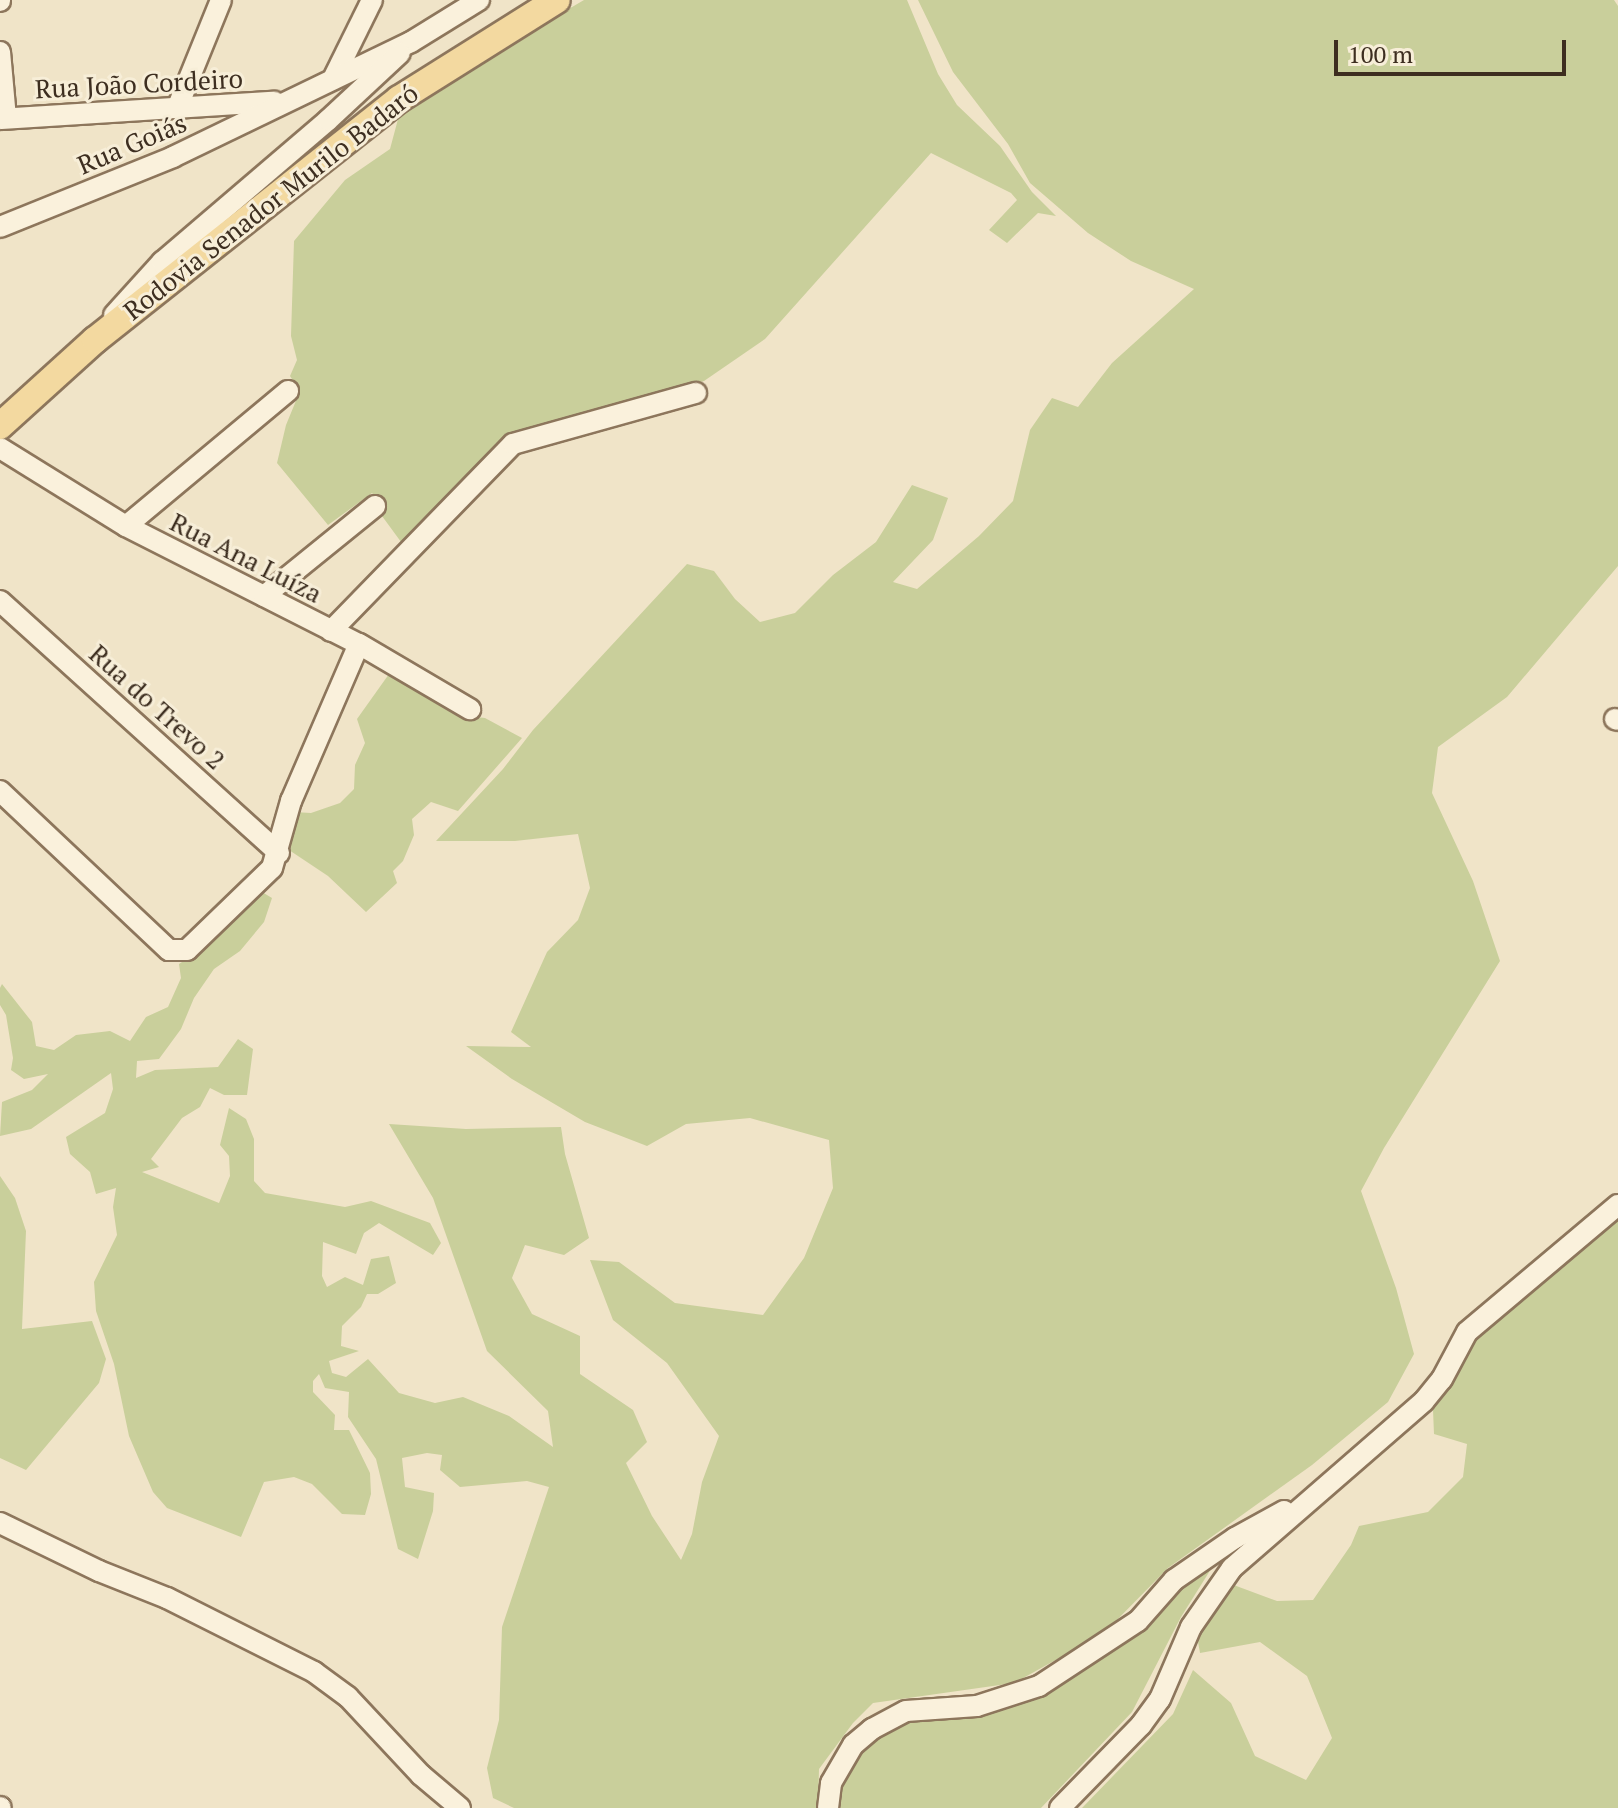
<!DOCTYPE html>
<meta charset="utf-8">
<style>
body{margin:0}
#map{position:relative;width:1618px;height:1808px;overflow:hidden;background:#f0e4c8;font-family:"PT Serif",serif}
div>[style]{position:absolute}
.green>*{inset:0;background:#c9cf9b}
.roads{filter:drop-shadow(2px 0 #8d765c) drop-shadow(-2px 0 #8d765c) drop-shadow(0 2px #8d765c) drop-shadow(0 -2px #8d765c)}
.minor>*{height:20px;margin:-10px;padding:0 10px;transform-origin:10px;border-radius:10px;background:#faf1dc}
.major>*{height:26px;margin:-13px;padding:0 13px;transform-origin:13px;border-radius:13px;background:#f3d9a0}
span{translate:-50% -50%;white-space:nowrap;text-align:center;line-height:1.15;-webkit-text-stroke:6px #f7eed8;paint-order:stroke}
.street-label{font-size:26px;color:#3d2e20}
.scale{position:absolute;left:1334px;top:40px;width:232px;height:36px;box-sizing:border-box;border:4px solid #3d2e20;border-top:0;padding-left:10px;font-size:24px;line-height:28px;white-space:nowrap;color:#3d2e20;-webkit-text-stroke:6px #f7eed8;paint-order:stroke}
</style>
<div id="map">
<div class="green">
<i style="clip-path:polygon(584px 0,907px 0,938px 74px,957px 105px,1000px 146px,1032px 192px,1056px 216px,1038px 213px,1007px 243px,989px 230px,1017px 200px,1011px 193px,931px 153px,765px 339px,704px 381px,553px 421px,502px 440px,404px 546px,382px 516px,378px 500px,372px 493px,328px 525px,277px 463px,286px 425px,300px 391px,290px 376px,297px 360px,291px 336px,294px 241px,345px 180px,390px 149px,401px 108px)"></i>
<i style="clip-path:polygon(918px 0,1614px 0,1618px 6px,1618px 566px,1507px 697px,1438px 747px,1432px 793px,1473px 881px,1500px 961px,1384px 1148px,1361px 1191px,1396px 1288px,1414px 1354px,1388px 1402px,1312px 1465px,1168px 1568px,1111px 1626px,1070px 1652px,1014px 1683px,873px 1703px,853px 1723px,819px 1769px,818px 1808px,514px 1808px,493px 1798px,487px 1768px,499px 1720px,502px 1627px,549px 1487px,527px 1481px,460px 1487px,440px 1470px,442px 1455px,427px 1453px,402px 1458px,405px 1487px,434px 1493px,433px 1511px,418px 1559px,398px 1549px,376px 1459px,348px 1417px,349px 1392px,325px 1388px,319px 1374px,313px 1381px,313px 1392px,335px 1415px,334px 1430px,349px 1430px,370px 1473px,371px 1494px,365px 1515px,342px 1514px,312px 1484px,294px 1477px,264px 1482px,241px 1537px,167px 1508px,153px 1492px,129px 1436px,114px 1364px,96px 1311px,94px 1282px,117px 1235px,113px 1207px,116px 1188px,96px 1194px,90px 1172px,70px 1154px,66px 1137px,105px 1113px,113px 1089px,111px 1073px,31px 1129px,0 1136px,2px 1102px,32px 1090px,48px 1074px,24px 1079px,11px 1070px,13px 1058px,6px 1015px,0 1005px,0 988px,2px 984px,32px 1022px,36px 1046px,54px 1050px,76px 1035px,110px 1031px,130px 1041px,146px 1017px,168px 1007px,181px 978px,179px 964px,200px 950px,262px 892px,272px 898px,264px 922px,240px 951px,214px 969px,194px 998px,181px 1029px,159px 1059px,137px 1061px,136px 1078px,155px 1070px,218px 1067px,238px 1039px,253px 1049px,247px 1095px,224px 1095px,210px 1088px,200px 1107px,182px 1118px,151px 1159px,159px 1167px,142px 1172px,219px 1203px,230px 1176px,229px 1156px,220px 1145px,229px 1108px,246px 1119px,254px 1139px,254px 1181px,265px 1193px,345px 1207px,371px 1201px,430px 1223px,441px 1243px,433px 1255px,379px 1223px,364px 1233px,356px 1254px,323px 1242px,322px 1276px,327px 1287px,345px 1277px,363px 1285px,371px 1259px,389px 1256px,396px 1283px,378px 1294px,367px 1294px,361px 1307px,342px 1326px,341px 1346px,359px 1351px,329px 1361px,332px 1373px,346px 1377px,368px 1359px,399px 1393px,435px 1403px,463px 1397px,509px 1416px,553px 1447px,548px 1411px,487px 1351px,433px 1198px,389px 1124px,466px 1129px,561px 1127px,565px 1154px,589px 1238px,564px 1255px,525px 1245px,512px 1278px,532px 1314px,580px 1336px,580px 1374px,633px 1410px,647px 1442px,626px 1463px,652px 1516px,681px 1560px,692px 1534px,702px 1482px,719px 1436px,667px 1363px,613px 1320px,590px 1260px,619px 1262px,675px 1303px,763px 1315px,804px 1258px,833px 1188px,829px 1140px,750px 1118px,686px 1124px,647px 1146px,585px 1122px,512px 1079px,466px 1046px,531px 1047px,511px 1032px,547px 952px,578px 920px,590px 888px,578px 834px,515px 841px,436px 841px,503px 769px,533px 730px,687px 564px,714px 571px,735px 599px,760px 622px,795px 613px,833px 575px,876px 542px,912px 485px,948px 498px,933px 540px,893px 582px,917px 589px,979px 536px,1013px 501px,1030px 430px,1052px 398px,1078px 407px,1112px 363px,1194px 289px,1131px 261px,1088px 233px,1030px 183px,1008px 144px,953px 72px)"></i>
<i style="clip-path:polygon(394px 667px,446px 698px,458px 715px,485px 718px,522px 738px,458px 811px,431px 802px,412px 819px,414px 835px,403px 861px,393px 871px,397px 883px,366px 912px,328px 876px,283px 846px,294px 812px,311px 813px,340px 803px,354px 789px,355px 765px,365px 743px,357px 719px)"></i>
<i style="clip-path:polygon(0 1176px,15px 1198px,26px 1231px,22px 1329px,92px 1321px,106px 1359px,99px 1383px,26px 1470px,0 1458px)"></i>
<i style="clip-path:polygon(1618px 1219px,1618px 1808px,1082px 1808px,1173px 1714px,1193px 1670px,1231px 1703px,1255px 1756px,1306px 1780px,1332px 1738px,1307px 1676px,1260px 1642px,1200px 1653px,1197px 1636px,1231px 1584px,1277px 1601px,1313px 1600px,1351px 1545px,1359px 1526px,1428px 1512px,1463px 1477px,1467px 1444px,1434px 1434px,1433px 1410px,1472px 1341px)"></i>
<i style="clip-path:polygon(1221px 1553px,1181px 1617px,1132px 1712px,1041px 1808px,836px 1808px,838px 1784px,857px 1748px,908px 1717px,1044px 1689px)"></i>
</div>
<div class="roads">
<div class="minor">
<i style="left:0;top:1px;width:1px;rotate:-90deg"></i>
<i style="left:0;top:52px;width:66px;rotate:84.8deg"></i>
<i style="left:333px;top:79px;width:88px;rotate:-63.7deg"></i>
<i style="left:178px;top:106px;width:114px;rotate:-67.9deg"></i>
<i style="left:0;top:119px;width:275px;rotate:-3.6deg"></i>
<i style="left:0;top:227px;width:187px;rotate:-22deg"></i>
<i style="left:173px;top:157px;width:264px;rotate:-25.8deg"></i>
<i style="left:411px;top:42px;width:80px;rotate:-31.7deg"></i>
<i style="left:114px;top:315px;width:72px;rotate:-47.8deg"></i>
<i style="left:162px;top:262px;width:218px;rotate:-40.5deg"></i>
<i style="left:328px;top:120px;width:98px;rotate:-42.9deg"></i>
<i style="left:0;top:448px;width:148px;rotate:31.8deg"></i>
<i style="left:126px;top:526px;width:261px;rotate:26.9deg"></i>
<i style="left:359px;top:644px;width:129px;rotate:30.4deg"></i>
<i style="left:126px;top:526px;width:211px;rotate:-39.8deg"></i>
<i style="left:264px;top:596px;width:143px;rotate:-39deg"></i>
<i style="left:0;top:601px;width:376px;rotate:42.1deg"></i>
<i style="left:331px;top:631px;width:261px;rotate:-45.8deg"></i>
<i style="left:513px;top:444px;width:190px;rotate:-15.6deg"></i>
<i style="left:1615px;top:719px;width:3px;rotate:18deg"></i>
<i style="left:0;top:791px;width:232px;rotate:43.3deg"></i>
<i style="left:169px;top:950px;width:18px"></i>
<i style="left:187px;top:950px;width:118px;rotate:-44deg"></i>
<i style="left:272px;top:868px;width:70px;rotate:-74.2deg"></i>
<i style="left:291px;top:801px;width:171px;rotate:-66.6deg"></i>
<i style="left:0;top:1523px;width:110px;rotate:25.9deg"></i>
<i style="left:99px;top:1571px;width:73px;rotate:21.7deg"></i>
<i style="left:167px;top:1598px;width:165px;rotate:26.7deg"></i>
<i style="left:314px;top:1672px;width:42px;rotate:36.3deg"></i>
<i style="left:348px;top:1697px;width:107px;rotate:46.9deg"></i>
<i style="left:421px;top:1775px;width:51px;rotate:40.2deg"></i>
<i style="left:0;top:1807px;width:1px;rotate:45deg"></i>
<i style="left:828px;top:1808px;width:25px;rotate:-83deg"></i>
<i style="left:831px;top:1783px;width:44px;rotate:-59.9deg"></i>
<i style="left:853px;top:1745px;width:25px;rotate:-40deg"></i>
<i style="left:872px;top:1729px;width:38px;rotate:-28deg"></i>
<i style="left:906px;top:1711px;width:71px;rotate:-4deg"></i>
<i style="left:977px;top:1706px;width:65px;rotate:-17.9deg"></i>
<i style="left:1039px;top:1686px;width:118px;rotate:-33.3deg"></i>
<i style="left:1138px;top:1621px;width:55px;rotate:-48.7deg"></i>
<i style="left:1174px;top:1580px;width:74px;rotate:-34.5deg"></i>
<i style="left:1235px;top:1538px;width:56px;rotate:-28.9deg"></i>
<i style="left:1060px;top:1808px;width:116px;rotate:-45.7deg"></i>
<i style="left:1141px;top:1725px;width:32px;rotate:-54deg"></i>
<i style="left:1160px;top:1699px;width:78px;rotate:-66.7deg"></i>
<i style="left:1191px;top:1627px;width:72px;rotate:-55.2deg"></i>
<i style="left:1232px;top:1568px;width:254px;rotate:-41deg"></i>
<i style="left:1424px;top:1401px;width:28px;rotate:-51deg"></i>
<i style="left:1442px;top:1379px;width:53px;rotate:-62deg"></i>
<i style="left:1467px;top:1332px;width:197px;rotate:-40.1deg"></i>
</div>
<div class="major">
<i style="left:0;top:426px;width:128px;rotate:-42.2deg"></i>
<i style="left:95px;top:340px;width:388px;rotate:-38.4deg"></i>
<i style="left:399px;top:99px;width:186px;rotate:-32.1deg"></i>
</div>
</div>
<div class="street-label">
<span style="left:139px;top:84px;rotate:-3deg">Rua João Cordeiro</span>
<span style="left:132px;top:144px;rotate:-23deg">Rua Goiás</span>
<span style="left:271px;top:202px;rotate:-38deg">Rodovia Senador Murilo Badaró</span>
<span style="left:246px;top:558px;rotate:27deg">Rua Ana Luíza</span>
<span style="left:157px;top:707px;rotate:42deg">Rua do Trevo 2</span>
</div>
<div class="scale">100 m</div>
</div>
